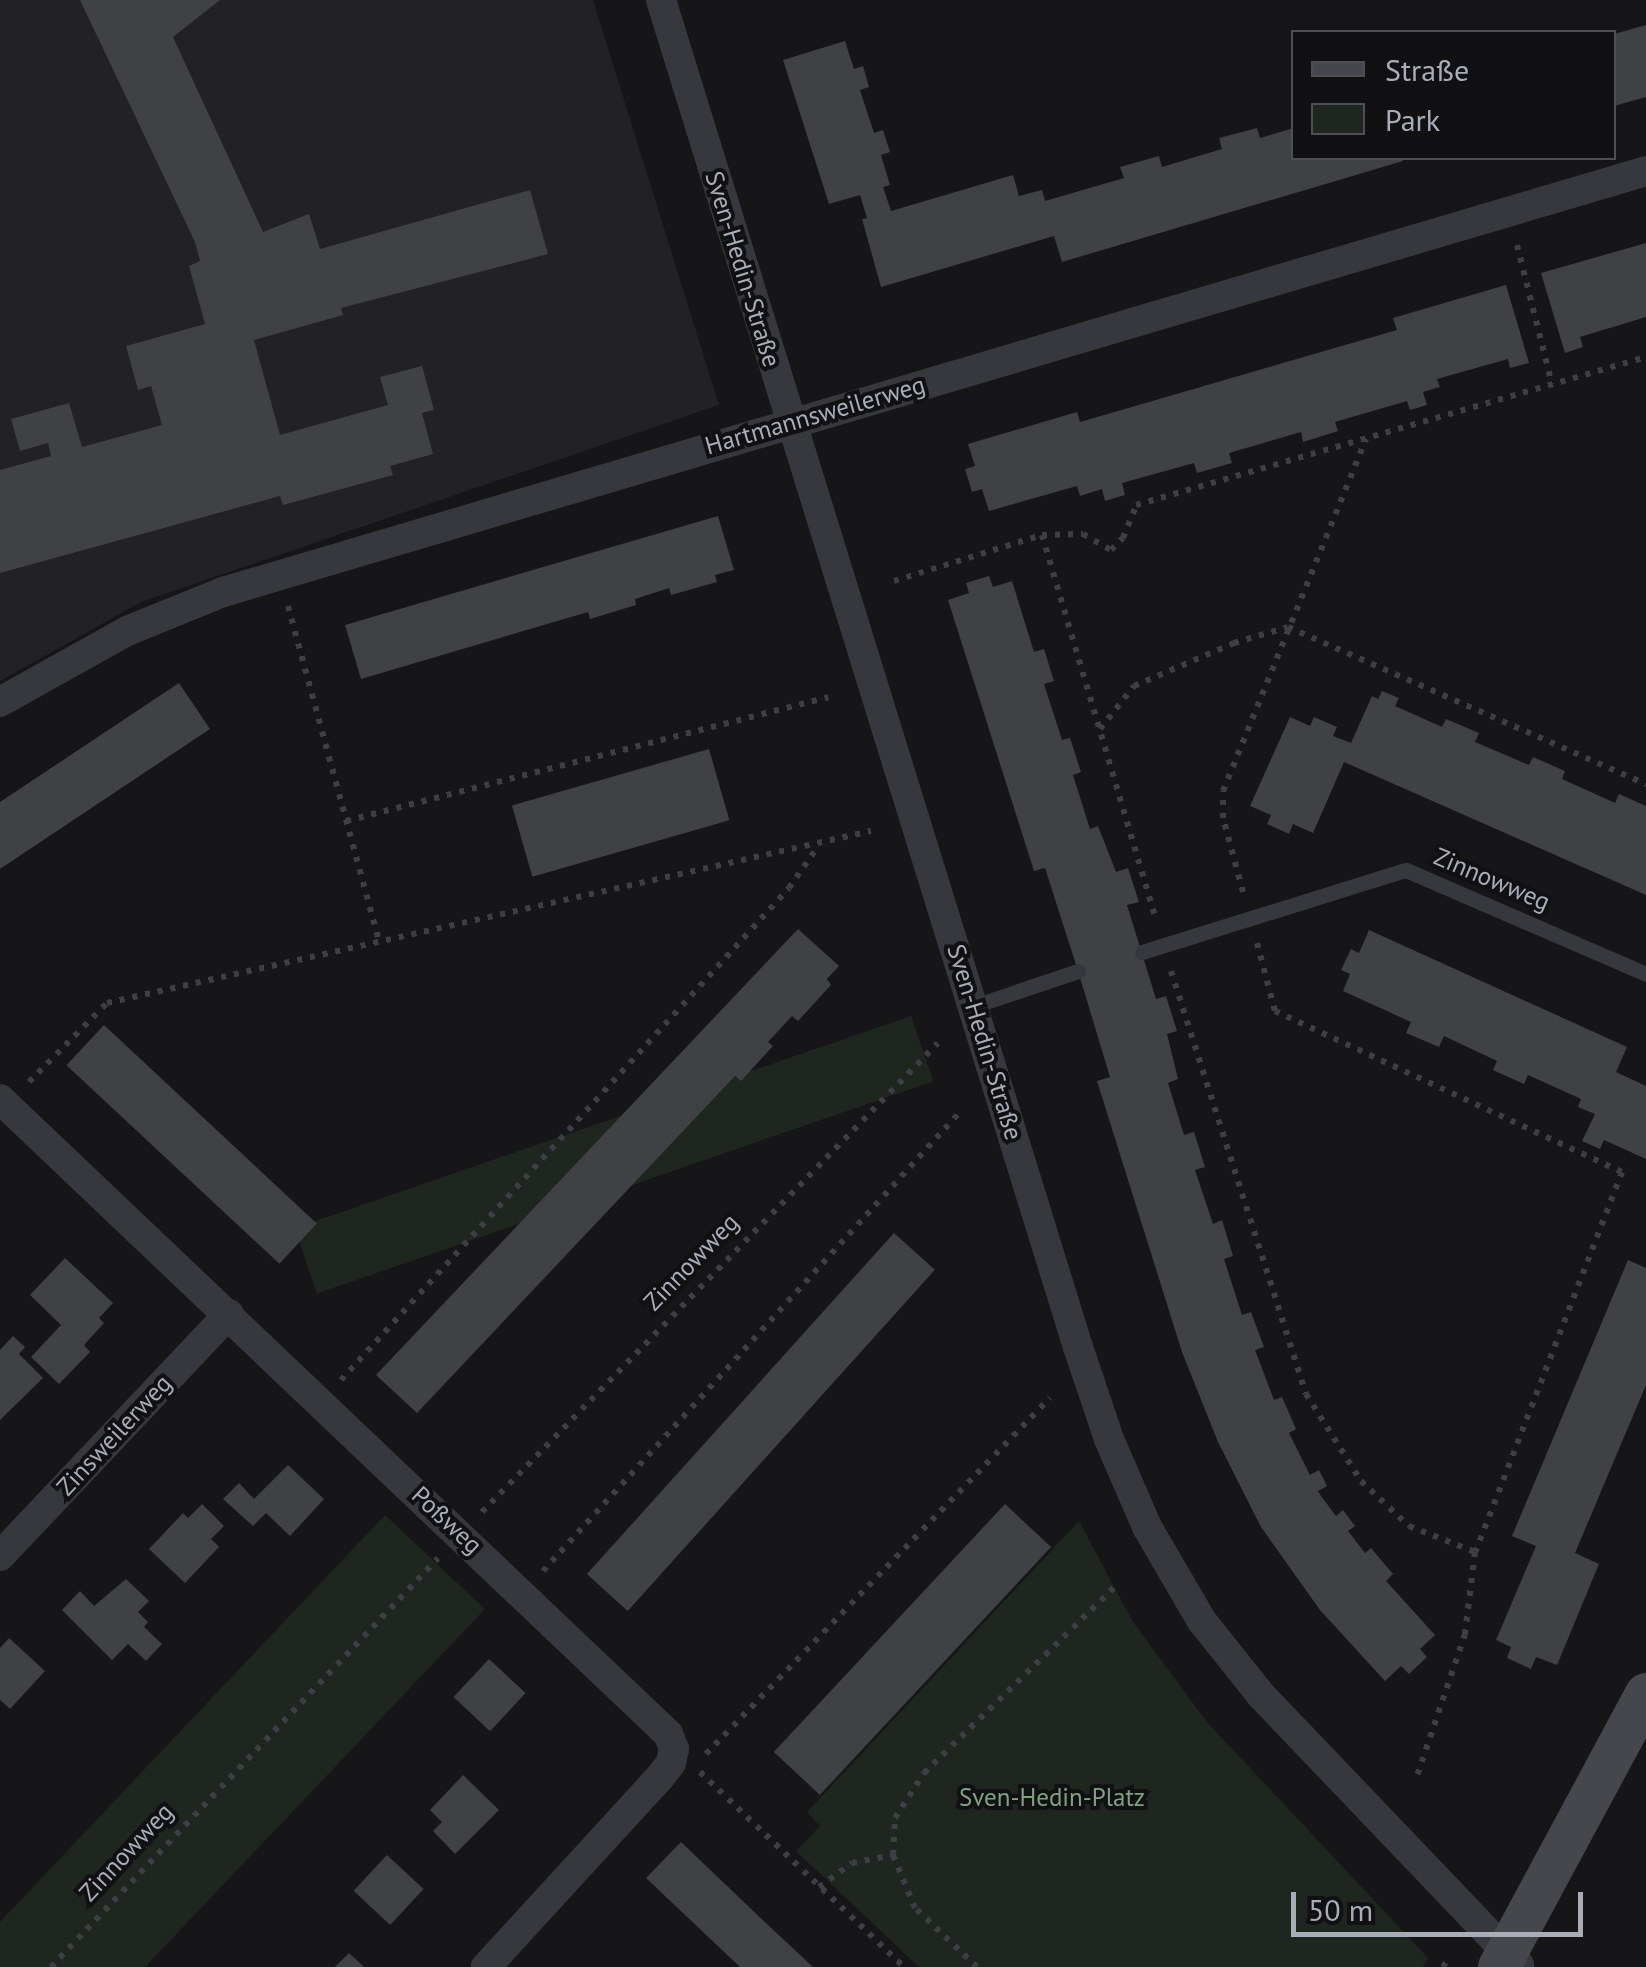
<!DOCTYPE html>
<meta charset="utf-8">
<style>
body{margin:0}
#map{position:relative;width:1646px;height:1967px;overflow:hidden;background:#161618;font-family:"PT Sans",sans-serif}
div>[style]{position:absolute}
.built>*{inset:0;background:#222225}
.green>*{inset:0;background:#1e261f;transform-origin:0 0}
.building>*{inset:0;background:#404145;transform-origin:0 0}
.path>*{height:6px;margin-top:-3px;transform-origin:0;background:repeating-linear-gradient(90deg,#3d3f44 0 5px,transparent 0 13px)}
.lane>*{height:15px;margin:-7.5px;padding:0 7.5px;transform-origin:7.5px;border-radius:7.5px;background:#37383d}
.street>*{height:30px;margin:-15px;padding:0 15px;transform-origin:15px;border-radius:15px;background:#37383d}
.secondary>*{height:42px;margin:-21px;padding:0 21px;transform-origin:21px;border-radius:21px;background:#45474d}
span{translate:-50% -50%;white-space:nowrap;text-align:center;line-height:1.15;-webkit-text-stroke:8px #111113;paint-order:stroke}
.street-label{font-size:25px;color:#a8adb8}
.park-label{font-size:25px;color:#7fa381}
.legend{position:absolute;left:1291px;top:30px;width:325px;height:130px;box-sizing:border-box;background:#111113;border:2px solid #4d4f55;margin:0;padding:12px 18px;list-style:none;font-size:30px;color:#a8adb8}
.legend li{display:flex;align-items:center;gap:20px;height:50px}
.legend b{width:50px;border:2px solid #4d4f55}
.scale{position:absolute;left:1291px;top:1892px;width:292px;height:45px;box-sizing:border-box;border:5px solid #a8adb8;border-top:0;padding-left:12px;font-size:30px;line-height:35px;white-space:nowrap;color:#a8adb8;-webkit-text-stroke:8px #111113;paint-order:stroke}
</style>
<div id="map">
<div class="built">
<i style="clip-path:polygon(0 0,593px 0,719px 405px,141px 602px,0 681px)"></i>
</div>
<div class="green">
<i style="left:911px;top:1016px;width:69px;height:652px;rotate:71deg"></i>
<i style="clip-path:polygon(385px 1515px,485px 1609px,145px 1967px,0 1967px,0 1922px)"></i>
<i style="clip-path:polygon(1079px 1521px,1133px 1622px,1207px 1722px,1428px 1958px,1423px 1967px,919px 1967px,796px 1851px,820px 1826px,807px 1812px)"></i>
</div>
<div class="building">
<i style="clip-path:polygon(80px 0,220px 0,173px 37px,263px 232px,309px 214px,320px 249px,530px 190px,548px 254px,341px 308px,343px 315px,254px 340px,280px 435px,388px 405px,380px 377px,422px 366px,434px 410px,422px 413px,433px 454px,390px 466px,393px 475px,283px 505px,280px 496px,0 573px,0 470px,51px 456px,48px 443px,20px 451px,11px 419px,69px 403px,82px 447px,162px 425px,151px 386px,138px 390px,126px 346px,205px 324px,189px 266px,200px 261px,195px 242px)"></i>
<i style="clip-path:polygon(1646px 25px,1646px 97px,1614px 106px,1614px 34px)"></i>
<i style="clip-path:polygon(845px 41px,854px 69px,863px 66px,869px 87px,860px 90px,874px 133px,883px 130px,890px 152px,881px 155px,890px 185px,883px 187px,891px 211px,1013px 175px,1019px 196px,1042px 190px,1045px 201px,1124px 178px,1120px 167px,1159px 156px,1162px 167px,1222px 149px,1219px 138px,1257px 128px,1260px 138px,1294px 128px,1294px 158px,1402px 158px,1403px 161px,1062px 262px,1054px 236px,881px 287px,862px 219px,867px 218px,860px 195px,829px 204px,783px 60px)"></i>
<i style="clip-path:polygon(1646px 243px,1646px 317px,1580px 337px,1583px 347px,1565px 353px,1541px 273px)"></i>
<i style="clip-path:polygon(1506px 285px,1529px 363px,1510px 368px,1508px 359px,1437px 379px,1440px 387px,1423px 392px,1427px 405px,1410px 410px,1407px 401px,1335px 422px,1338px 431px,1303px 442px,1301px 432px,1229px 453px,1232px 463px,1197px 473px,1194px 463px,1122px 483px,1125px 495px,1105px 501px,1102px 489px,1080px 496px,1077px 486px,989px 511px,982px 489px,972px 492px,965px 469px,975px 466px,968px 444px,1077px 412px,1080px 422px,1397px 330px,1393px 318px)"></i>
<i style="clip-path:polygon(718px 516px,734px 570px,715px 575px,717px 582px,671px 595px,669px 588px,635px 599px,636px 605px,590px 619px,588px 612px,361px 679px,345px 625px)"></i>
<i style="clip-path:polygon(989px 576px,993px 587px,1012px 581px,1034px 652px,1044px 649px,1054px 681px,1044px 684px,1062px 740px,1070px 738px,1081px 772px,1073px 775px,1090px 829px,1098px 826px,1116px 872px,1128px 868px,1139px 902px,1127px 905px,1156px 999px,1166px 996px,1177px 1031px,1167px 1034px,1178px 1079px,1168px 1083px,1184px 1135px,1194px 1132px,1205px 1167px,1195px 1170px,1213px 1224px,1222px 1220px,1233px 1256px,1224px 1259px,1242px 1315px,1251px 1312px,1264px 1347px,1255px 1350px,1274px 1400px,1282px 1397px,1296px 1429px,1289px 1433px,1310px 1475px,1319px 1470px,1327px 1486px,1318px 1491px,1321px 1496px,1336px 1516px,1343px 1510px,1355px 1526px,1348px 1531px,1365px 1553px,1371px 1548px,1393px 1574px,1386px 1581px,1435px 1635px,1420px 1649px,1427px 1657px,1409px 1674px,1401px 1666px,1385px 1681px,1320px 1610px,1261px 1527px,1218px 1442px,1182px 1352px,1097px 1081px,1110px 1077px,1078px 971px,1045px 868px,1034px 871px,948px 600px,969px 593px,966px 583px)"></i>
<i style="clip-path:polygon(179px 683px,210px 729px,0 869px,0 802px)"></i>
<i style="clip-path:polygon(1382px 691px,1399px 698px,1395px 706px,1442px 727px,1446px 719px,1479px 733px,1475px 742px,1529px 765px,1533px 757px,1565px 771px,1562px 779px,1615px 803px,1619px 794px,1646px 806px,1646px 895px,1344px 762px,1313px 833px,1293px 824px,1289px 834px,1267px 824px,1271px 815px,1250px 806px,1290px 717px,1310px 726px,1314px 717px,1337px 727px,1333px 736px,1351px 743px,1372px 696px,1378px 699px)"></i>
<i style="left:709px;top:749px;width:74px;height:205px;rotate:74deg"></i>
<i style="clip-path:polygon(798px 929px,839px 966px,827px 979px,831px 985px,798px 1021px,792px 1016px,768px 1042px,773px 1046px,741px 1081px,735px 1076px,417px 1413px,376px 1375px)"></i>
<i style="clip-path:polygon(1369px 930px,1627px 1047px,1616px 1072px,1646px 1086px,1646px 1159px,1604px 1140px,1600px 1149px,1582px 1141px,1595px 1114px,1578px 1107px,1581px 1099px,1528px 1075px,1524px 1084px,1493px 1070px,1497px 1061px,1444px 1036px,1439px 1047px,1406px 1033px,1411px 1022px,1343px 991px,1350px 974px,1341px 970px,1351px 949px,1359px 953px)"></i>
<i style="left:104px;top:1025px;width:291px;height:55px;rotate:43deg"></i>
<i style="left:894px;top:1233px;width:55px;height:459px;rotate:42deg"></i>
<i style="clip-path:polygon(65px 1258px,113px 1303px,99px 1318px,104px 1323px,84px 1345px,90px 1352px,59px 1384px,31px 1357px,61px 1325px,30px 1295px)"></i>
<i style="clip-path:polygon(1628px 1260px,1646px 1268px,1646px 1385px,1575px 1553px,1599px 1564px,1557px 1665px,1536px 1657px,1531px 1669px,1507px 1658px,1511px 1647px,1496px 1640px,1536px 1546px,1512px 1536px)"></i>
<i style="clip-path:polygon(13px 1336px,25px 1347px,19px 1354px,43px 1378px,0 1420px,0 1350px)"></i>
<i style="clip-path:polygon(288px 1465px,324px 1499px,290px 1536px,266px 1513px,253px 1526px,223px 1499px,239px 1483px,254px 1499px)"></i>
<i style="clip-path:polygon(202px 1504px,224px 1526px,211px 1539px,219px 1547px,185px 1583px,149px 1549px,183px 1513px,188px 1518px)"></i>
<i style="left:1005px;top:1504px;width:63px;height:339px;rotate:43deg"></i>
<i style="clip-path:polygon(126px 1579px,149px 1601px,138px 1612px,148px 1622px,144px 1627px,162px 1644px,146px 1661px,128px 1644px,112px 1660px,62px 1610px,80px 1591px,94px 1606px)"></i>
<i style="clip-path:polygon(9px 1638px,45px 1671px,10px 1709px,0 1700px,0 1648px)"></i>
<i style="left:489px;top:1659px;width:50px;height:52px;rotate:43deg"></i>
<i style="clip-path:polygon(463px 1775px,499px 1810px,455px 1854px,433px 1831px,442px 1822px,430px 1810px)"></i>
<i style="clip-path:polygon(681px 1842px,768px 1925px,813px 1967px,740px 1967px,646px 1878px)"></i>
<i style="left:387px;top:1855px;width:50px;height:49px;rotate:43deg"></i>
<i style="clip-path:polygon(349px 1953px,364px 1967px,335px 1967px)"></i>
</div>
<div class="path">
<i style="left:1517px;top:245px;width:143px;rotate:75.9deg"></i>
<i style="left:1042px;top:535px;width:402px;rotate:73.5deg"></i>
<i style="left:894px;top:581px;width:155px;rotate:-17.3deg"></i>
<i style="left:1042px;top:535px;width:41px;rotate:-1.4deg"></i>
<i style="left:1083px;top:534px;width:32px;rotate:30deg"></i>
<i style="left:1111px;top:550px;width:17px;rotate:-45deg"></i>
<i style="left:1123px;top:538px;width:35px;rotate:-68deg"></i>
<i style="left:1136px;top:505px;width:531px;rotate:-16.18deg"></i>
<i style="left:288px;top:606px;width:348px;rotate:74.8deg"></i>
<i style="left:1100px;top:729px;width:55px;rotate:-51.7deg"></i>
<i style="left:1134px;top:686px;width:109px;rotate:-23.3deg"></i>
<i style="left:1234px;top:643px;width:56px;rotate:-16.5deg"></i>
<i style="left:1288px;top:627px;width:391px;rotate:23.7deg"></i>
<i style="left:346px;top:821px;width:498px;rotate:-14.4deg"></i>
<i style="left:1243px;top:892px;width:77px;rotate:-105.1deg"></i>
<i style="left:1223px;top:818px;width:27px;rotate:-90deg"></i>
<i style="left:1223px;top:791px;width:380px;rotate:-67.9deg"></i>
<i style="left:1257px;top:943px;width:70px;rotate:75.2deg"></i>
<i style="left:1275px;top:1011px;width:383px;rotate:24.9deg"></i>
<i style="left:1622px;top:1172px;width:407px;rotate:111.1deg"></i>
<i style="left:1475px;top:1552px;width:83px;rotate:97deg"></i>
<i style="left:1465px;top:1634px;width:156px;rotate:108.7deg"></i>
<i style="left:1171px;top:971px;width:444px;rotate:72.3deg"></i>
<i style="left:1306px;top:1394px;width:103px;rotate:57.7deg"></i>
<i style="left:1361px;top:1481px;width:66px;rotate:43.2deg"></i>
<i style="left:1409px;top:1526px;width:71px;rotate:21.5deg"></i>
<i style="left:29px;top:1082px;width:111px;rotate:-45.4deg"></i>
<i style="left:107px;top:1003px;width:783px;rotate:-12.69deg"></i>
<i style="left:341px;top:1380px;width:665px;rotate:-47.68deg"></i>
<i style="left:789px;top:888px;width:52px;rotate:-55.1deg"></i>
<i style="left:482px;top:1512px;width:654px;rotate:-45.81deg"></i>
<i style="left:543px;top:1571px;width:619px;rotate:-47.75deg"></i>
<i style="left:706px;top:1754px;width:495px;rotate:-46deg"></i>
<i style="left:700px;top:1772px;width:282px;rotate:43.7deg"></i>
<i style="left:819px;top:1887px;width:41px;rotate:-36deg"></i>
<i style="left:852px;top:1863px;width:42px;rotate:-11deg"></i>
<i style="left:51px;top:1967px;width:563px;rotate:-46.58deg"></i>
<i style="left:977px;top:1967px;width:86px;rotate:-136.4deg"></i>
<i style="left:915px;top:1908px;width:57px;rotate:-112.5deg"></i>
<i style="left:893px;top:1855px;width:37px;rotate:-87deg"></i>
<i style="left:895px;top:1818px;width:54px;rotate:-57.2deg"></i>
<i style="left:924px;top:1773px;width:272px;rotate:-44.3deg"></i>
<i style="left:1443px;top:1967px;width:6px;rotate:-59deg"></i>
</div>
<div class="lane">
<i style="left:1142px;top:952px;width:276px;rotate:-17.3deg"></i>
<i style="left:1406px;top:870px;width:262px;rotate:23.4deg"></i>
<i style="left:974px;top:1006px;width:110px;rotate:-18.6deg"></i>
</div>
<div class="street">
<i style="left:661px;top:0;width:1410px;rotate:72.8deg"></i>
<i style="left:1078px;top:1347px;width:97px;rotate:71.4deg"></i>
<i style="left:1109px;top:1439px;width:96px;rotate:66.6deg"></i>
<i style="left:1147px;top:1527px;width:109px;rotate:59.7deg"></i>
<i style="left:1202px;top:1621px;width:93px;rotate:51.5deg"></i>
<i style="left:1260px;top:1694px;width:375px;rotate:46.3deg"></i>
<i style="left:0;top:702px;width:145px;rotate:-29.2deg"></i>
<i style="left:127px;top:631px;width:104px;rotate:-22.1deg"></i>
<i style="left:223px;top:592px;width:1484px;rotate:-16.48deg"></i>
<i style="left:0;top:1099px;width:922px;rotate:43.55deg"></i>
<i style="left:668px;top:1734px;width:16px;rotate:68deg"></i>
<i style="left:674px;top:1749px;width:14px;rotate:102deg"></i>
<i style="left:671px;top:1763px;width:18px;rotate:128deg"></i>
<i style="left:660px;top:1777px;width:258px;rotate:132.5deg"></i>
<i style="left:0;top:1556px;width:333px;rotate:-46.6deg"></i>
</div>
<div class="secondary">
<i style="left:1499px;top:1967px;width:310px;rotate:-61.7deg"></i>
</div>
<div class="street-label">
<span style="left:743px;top:269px;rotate:73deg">Sven-Hedin-Straße</span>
<span style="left:815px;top:415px;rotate:-16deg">Hartmannsweilerweg</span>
<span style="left:1492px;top:879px;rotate:23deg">Zinnowweg</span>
<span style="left:985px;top:1042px;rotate:73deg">Sven-Hedin-Straße</span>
<span style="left:691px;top:1262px;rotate:-46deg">Zinnowweg</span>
<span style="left:114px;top:1435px;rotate:-47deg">Zinsweilerweg</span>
<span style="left:447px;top:1520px;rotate:43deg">Poßweg</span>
<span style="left:126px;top:1852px;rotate:-47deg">Zinnowweg</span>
</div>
<div class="park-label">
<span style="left:1052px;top:1797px">Sven-Hedin-Platz</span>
</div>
<ul class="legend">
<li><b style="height:12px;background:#45474d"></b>Straße</li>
<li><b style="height:28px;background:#1e261f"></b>Park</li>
</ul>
<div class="scale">50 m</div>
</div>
